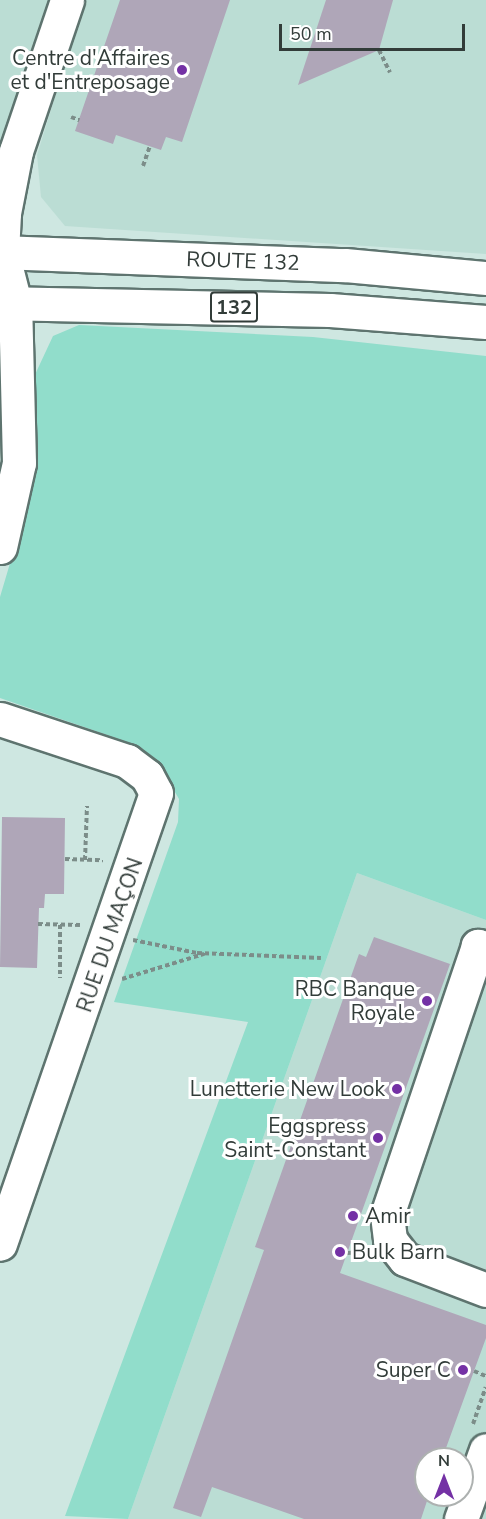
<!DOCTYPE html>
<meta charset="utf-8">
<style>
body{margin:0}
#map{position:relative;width:486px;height:1519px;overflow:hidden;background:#cee7e1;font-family:"Nunito Sans",sans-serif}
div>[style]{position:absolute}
.built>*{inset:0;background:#bbddd4}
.green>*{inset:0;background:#91ddcb}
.building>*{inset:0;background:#afa6b8}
.path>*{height:4px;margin-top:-2px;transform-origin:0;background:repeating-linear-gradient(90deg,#7c8d89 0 4.5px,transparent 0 7.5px)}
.roads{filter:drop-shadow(2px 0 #5e746f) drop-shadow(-2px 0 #5e746f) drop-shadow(0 2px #5e746f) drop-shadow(0 -2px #5e746f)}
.minor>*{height:33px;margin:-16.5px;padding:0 16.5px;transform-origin:16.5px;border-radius:16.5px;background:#fff}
.highway>*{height:33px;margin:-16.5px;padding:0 16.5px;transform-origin:16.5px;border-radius:16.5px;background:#fff}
.dots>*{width:16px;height:16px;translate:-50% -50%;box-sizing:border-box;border:3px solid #fff;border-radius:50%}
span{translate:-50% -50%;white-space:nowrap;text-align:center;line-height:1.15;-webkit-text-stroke:6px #fff;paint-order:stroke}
.shield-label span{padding:2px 4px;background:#fff;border:2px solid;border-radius:4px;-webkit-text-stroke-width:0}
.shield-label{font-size:20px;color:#323c39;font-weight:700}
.poi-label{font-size:21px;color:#323c39}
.right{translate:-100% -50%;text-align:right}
.left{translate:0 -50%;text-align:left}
.street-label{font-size:21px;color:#323c39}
.north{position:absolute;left:414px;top:1447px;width:60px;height:60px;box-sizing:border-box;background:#fff;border:2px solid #adb1b0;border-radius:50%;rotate:0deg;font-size:16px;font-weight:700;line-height:24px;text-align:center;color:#323c39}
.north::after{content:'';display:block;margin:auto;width:21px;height:27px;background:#7431a5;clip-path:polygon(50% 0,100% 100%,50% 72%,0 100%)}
.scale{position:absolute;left:279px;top:24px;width:186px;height:27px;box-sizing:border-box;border:3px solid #323c39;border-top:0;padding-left:8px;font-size:18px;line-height:21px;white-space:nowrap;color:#323c39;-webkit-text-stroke:4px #fff;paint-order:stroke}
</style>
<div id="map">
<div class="built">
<i style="clip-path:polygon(0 0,49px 0,0 143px)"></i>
<i style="clip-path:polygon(85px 0,486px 0,486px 254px,65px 226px,41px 197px,37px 155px)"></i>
<i style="clip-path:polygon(evenodd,357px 873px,486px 920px,486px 1519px,128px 1519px,357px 873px,426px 1459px,462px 1459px,462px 1495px,426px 1495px,426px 1459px)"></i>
</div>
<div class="green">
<i style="clip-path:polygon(79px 325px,313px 337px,486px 356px,486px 920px,357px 873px,128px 1519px,65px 1516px,248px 1022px,114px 1002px,178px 822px,179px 799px,161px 768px,136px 745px,0 698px,0 597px,35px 479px,32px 381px,53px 336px)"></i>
</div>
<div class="building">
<i style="clip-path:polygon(120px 0,230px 0,182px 142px,166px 137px,161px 150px,116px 135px,113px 144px,75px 131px)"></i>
<i style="clip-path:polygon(326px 0,393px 0,379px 50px,298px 85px)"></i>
<i style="clip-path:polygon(2px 817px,65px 818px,64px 894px,45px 894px,44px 908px,39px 908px,37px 968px,0 967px)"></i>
<i style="clip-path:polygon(374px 937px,450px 964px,340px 1273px,486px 1325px,486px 1338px,442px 1459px,426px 1459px,429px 1495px,421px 1519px,304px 1519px,212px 1487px,201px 1517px,173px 1508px,264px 1250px,255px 1247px,359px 954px,366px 957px)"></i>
</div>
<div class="path">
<i style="left:379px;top:50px;width:25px;rotate:64deg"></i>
<i style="left:71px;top:117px;width:9px;rotate:21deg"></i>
<i style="left:143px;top:166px;width:21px;rotate:-71deg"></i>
<i style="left:65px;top:859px;width:38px;rotate:2deg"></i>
<i style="left:85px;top:860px;width:54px;rotate:-87.9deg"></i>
<i style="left:38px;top:924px;width:42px;rotate:1.4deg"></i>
<i style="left:60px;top:925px;width:53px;rotate:90deg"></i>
<i style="left:133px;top:940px;width:65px;rotate:11.5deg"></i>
<i style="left:197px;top:953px;width:124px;rotate:2.3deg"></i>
<i style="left:122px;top:979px;width:86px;rotate:-17deg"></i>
<i style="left:347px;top:1253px;width:17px;rotate:-3deg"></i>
<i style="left:474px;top:1371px;width:13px;rotate:23deg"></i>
<i style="left:473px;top:1424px;width:39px;rotate:-71deg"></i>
</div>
<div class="roads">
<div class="minor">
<i style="left:0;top:547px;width:86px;rotate:-77.3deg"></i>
<i style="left:19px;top:463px;width:160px;rotate:-91.4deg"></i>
<i style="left:15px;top:303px;width:53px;rotate:-104.3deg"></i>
<i style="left:2px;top:252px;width:39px;rotate:-87deg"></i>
<i style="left:4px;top:213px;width:63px;rotate:-79deg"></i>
<i style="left:16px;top:151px;width:159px;rotate:-71.3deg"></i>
<i style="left:0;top:719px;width:134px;rotate:18.3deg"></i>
<i style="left:127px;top:761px;width:25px;rotate:37deg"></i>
<i style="left:147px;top:776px;width:19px;rotate:62deg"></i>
<i style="left:156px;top:793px;width:477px;rotate:109.1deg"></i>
<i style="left:486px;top:949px;width:9px;rotate:-159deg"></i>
<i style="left:478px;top:946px;width:284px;rotate:108.7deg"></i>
<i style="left:387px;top:1215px;width:25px;rotate:83deg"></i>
<i style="left:390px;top:1240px;width:24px;rotate:52deg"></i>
<i style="left:405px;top:1259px;width:87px;rotate:20.9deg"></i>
<i style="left:461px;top:1519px;width:73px;rotate:-70.1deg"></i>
</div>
<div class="highway">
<i style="left:0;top:252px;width:345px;rotate:2.2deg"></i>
<i style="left:345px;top:265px;width:142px;rotate:5.3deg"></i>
<i style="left:0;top:303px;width:330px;rotate:1.2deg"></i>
<i style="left:330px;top:310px;width:156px;rotate:4.4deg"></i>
</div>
</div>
<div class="dots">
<i style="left:182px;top:70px;background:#7431a5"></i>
<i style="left:427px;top:1001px;background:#7431a5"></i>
<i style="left:397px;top:1089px;background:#7431a5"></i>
<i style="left:378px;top:1138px;background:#7431a5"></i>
<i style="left:353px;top:1216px;background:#7431a5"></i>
<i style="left:340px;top:1252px;background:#7431a5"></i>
<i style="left:463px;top:1370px;background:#7431a5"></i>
</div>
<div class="shield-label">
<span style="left:234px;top:307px">132</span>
</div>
<div class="poi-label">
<span class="right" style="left:170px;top:70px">Centre d'Affaires<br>et d'Entreposage</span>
<span class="right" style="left:415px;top:1001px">RBC Banque<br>Royale</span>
<span class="right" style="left:385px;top:1089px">Lunetterie New Look</span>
<span class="right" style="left:366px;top:1138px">Eggspress<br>Saint-Constant</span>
<span class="left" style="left:365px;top:1216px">Amir</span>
<span class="left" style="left:352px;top:1252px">Bulk Barn</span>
<span class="right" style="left:451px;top:1370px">Super C</span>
</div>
<div class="street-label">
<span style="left:243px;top:261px;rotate:2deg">ROUTE 132</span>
<span style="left:110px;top:935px;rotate:-71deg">RUE DU MAÇON</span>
</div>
<div class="north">N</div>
<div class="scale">50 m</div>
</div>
